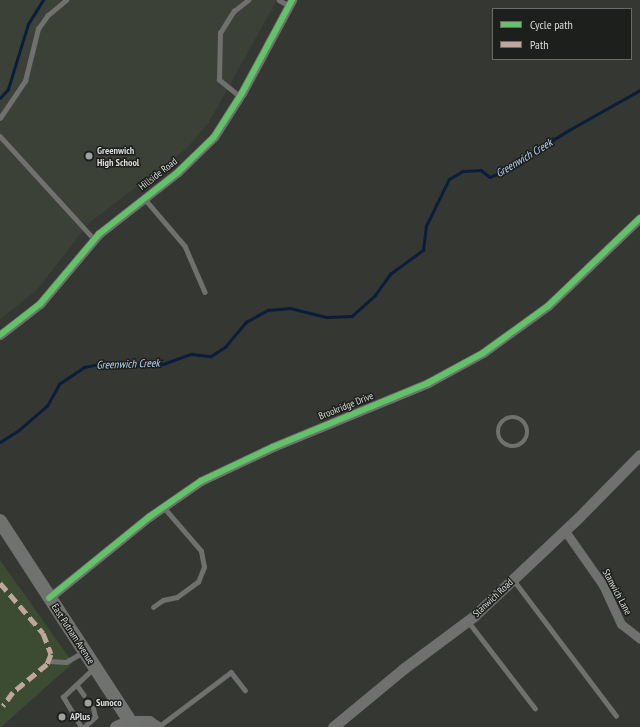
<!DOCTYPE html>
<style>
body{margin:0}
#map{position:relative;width:640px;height:727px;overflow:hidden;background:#353733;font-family:"PT Sans Narrow",sans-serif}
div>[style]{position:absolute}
.built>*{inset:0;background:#3b4137}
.green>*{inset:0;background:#3b4c32}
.stream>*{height:2.5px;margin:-1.25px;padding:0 1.25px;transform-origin:1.25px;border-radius:1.25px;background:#081e3a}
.service>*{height:4.5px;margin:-2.25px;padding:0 2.25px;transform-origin:2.25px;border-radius:2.25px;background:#70716f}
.service>.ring{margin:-2.25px;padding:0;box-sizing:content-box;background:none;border:4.5px solid #70716f;border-radius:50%}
.minor>*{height:9px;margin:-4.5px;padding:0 4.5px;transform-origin:4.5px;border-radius:4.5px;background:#70716f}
.tertiary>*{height:11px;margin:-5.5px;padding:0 5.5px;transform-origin:5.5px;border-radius:5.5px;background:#70716f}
.secondary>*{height:13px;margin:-6.5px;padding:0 6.5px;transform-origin:6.5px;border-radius:6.5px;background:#727371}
.primary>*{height:14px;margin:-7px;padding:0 7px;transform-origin:7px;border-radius:7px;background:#70726f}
.quiet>*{height:5px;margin-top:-2.5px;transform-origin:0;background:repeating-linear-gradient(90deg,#c0a59a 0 10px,transparent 0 15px)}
.cycleway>*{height:6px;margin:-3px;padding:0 3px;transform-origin:3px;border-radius:3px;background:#61c268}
.dots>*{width:11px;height:11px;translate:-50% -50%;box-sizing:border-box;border:2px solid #1d1f1c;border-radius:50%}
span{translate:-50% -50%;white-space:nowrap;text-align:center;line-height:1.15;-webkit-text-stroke:3px #1d1f1c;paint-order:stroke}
.poi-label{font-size:10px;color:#d9dcd8;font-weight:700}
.left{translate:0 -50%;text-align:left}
.street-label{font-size:10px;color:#d9dcd8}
.water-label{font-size:11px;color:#b8d3f8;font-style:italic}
.legend{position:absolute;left:492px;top:8px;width:140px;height:52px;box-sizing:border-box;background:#1d1f1c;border:1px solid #686b67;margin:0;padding:5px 7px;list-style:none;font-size:12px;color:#d9dcd8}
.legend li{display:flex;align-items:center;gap:8px;height:20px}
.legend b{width:20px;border:1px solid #686b67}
</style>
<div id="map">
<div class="built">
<i style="clip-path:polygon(0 0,277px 0,209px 122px,187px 148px,89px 223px,36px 291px,0 319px)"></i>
</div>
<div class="green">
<i style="clip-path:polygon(0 560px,73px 663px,1px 727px,0 727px)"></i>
</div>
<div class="stream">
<i style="left:0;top:98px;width:12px;rotate:-48deg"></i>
<i style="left:8px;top:89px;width:68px;rotate:-72.9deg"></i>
<i style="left:28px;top:24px;width:28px;rotate:-58deg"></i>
<i style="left:0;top:442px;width:22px;rotate:-32deg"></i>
<i style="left:19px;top:430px;width:37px;rotate:-41deg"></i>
<i style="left:47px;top:406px;width:25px;rotate:-61deg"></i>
<i style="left:59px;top:384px;width:30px;rotate:-34deg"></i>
<i style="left:84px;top:367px;width:21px;rotate:-11deg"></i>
<i style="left:105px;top:363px;width:16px;rotate:11deg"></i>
<i style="left:121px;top:366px;width:42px;rotate:-2.7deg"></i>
<i style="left:163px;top:364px;width:30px;rotate:-20deg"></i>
<i style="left:191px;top:354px;width:20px;rotate:6deg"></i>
<i style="left:211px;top:356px;width:17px;rotate:-33deg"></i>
<i style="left:225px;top:347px;width:33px;rotate:-50deg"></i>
<i style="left:246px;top:322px;width:25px;rotate:-29deg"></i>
<i style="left:268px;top:310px;width:22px;rotate:-5deg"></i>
<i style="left:290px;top:308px;width:38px;rotate:14deg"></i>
<i style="left:327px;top:317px;width:25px;rotate:-2deg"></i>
<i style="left:352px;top:316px;width:31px;rotate:-42deg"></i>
<i style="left:375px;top:295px;width:26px;rotate:-54deg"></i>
<i style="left:390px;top:274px;width:41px;rotate:-36deg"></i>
<i style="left:423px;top:250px;width:24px;rotate:-83deg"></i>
<i style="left:426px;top:226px;width:52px;rotate:-63.9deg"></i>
<i style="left:449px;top:179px;width:16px;rotate:-30deg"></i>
<i style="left:463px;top:171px;width:18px;rotate:-3deg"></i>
<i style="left:481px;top:170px;width:11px;rotate:38deg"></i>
<i style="left:490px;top:177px;width:11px;rotate:-22deg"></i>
<i style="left:500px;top:173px;width:81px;rotate:-31.9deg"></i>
<i style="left:569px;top:130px;width:81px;rotate:-29.4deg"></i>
</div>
<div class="service">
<i style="left:279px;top:0;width:13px;rotate:29deg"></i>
<i style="left:240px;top:97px;width:27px;rotate:-141deg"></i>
<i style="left:219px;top:80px;width:47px;rotate:-88.8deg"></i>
<i style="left:220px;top:33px;width:26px;rotate:-58deg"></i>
<i style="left:234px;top:11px;width:18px;rotate:-38deg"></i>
<i style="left:0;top:118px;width:45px;rotate:-56deg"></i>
<i style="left:25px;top:81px;width:54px;rotate:-76deg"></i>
<i style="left:38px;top:29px;width:16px;rotate:-55deg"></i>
<i style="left:47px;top:16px;width:25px;rotate:-40deg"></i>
<i style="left:0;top:136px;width:139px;rotate:47.6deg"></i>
<i style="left:144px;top:198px;width:63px;rotate:49.5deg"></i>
<i style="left:185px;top:246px;width:50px;rotate:66.5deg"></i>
<i class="ring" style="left:498px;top:417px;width:25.5px;height:25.5px"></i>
<i style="left:513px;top:579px;width:171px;rotate:52.9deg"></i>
<i style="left:153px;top:607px;width:12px;rotate:-35deg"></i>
<i style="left:163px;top:600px;width:14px;rotate:-12deg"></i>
<i style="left:177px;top:597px;width:26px;rotate:-36deg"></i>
<i style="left:198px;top:582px;width:16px;rotate:-68deg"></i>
<i style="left:204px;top:567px;width:16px;rotate:-101deg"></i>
<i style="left:201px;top:551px;width:58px;rotate:-130.8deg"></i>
<i style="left:468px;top:621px;width:110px;rotate:52.4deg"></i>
<i style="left:49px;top:661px;width:17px;rotate:3deg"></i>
<i style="left:66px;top:662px;width:20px;rotate:-30deg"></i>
<i style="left:77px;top:685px;width:12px;rotate:55deg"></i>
<i style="left:81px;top:727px;width:35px;rotate:-121deg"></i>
<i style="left:63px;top:697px;width:42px;rotate:-43.1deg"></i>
<i style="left:84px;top:727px;width:15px;rotate:-42deg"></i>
<i style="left:95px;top:717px;width:9px;rotate:-103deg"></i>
<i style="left:158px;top:727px;width:91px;rotate:-37deg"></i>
<i style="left:231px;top:672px;width:23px;rotate:52deg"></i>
</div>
<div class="minor">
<i style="left:0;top:335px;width:51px;rotate:-37.8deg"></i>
<i style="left:40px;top:304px;width:92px;rotate:-49.9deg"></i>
<i style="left:99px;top:234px;width:100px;rotate:-38.1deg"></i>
<i style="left:178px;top:172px;width:50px;rotate:-44.2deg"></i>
<i style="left:214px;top:137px;width:52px;rotate:-57.5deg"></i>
<i style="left:242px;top:93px;width:106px;rotate:-61.7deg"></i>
<i style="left:565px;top:531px;width:66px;rotate:54.9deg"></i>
<i style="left:603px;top:585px;width:43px;rotate:65.2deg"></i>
<i style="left:621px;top:624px;width:24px;rotate:38deg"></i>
<i style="left:49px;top:598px;width:129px;rotate:-39deg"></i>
<i style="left:149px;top:517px;width:63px;rotate:-34.7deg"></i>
<i style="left:201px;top:481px;width:80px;rotate:-25.3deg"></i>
<i style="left:273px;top:447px;width:168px;rotate:-22.4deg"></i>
<i style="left:428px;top:383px;width:63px;rotate:-28.6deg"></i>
<i style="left:483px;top:353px;width:80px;rotate:-35.9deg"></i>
<i style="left:548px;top:306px;width:127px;rotate:-43.7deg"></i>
</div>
<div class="tertiary">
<i style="left:130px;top:721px;width:19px"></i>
<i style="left:149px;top:721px;width:11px;rotate:34deg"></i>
<i style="left:333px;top:727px;width:91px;rotate:-39.6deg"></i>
<i style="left:403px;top:669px;width:89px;rotate:-36.7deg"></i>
<i style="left:474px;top:616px;width:144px;rotate:-43.3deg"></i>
<i style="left:579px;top:517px;width:87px;rotate:-45.5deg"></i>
</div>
<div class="secondary">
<i style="left:116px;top:727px;width:15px;rotate:-23deg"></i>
</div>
<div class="primary">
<i style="left:0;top:521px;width:246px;rotate:57deg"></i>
</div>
<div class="quiet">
<i style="left:0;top:583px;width:66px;rotate:49.3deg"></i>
<i style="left:43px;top:633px;width:22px;rotate:69deg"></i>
<i style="left:51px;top:654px;width:11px;rotate:112deg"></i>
<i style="left:47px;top:664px;width:44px;rotate:140.5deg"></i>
<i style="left:13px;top:692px;width:17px;rotate:126deg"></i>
</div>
<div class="cycleway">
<i style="left:0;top:335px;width:51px;rotate:-37.8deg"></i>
<i style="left:40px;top:304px;width:92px;rotate:-49.9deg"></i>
<i style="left:99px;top:234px;width:100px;rotate:-38.1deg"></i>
<i style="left:178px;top:172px;width:50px;rotate:-44.2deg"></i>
<i style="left:214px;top:137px;width:52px;rotate:-57.5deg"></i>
<i style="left:242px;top:93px;width:106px;rotate:-61.7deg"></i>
<i style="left:49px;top:598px;width:129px;rotate:-39deg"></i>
<i style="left:149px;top:517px;width:63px;rotate:-34.7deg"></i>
<i style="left:201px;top:481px;width:80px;rotate:-25.3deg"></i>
<i style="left:273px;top:447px;width:168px;rotate:-22.4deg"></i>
<i style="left:428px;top:383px;width:63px;rotate:-28.6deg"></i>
<i style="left:483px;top:353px;width:80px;rotate:-35.9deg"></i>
<i style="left:548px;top:306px;width:127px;rotate:-43.7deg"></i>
</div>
<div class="dots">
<i style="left:89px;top:156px;background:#a0a29e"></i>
<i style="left:88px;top:703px;background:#a0a29e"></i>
<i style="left:62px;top:717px;background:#a0a29e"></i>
</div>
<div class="poi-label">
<span class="left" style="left:97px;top:156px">Greenwich<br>High School</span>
<span class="left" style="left:96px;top:703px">Sunoco</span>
<span class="left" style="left:70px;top:717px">APlus</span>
</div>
<div class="street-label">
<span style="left:158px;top:174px;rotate:-38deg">Hillside Road</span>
<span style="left:346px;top:406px;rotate:-22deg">Brookridge Drive</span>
<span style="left:617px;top:592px;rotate:62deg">Stanwich Lane</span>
<span style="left:493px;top:598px;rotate:-43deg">Stanwich Road</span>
<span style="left:73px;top:634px;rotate:57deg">East Putnam Avenue</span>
</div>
<div class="water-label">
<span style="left:524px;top:158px;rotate:-31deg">Greenwich Creek</span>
<span style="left:128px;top:364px;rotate:-2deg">Greenwich Creek</span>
</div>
<ul class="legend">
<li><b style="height:5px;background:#61c268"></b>Cycle path</li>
<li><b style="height:5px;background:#c0a59a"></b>Path</li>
</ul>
</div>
